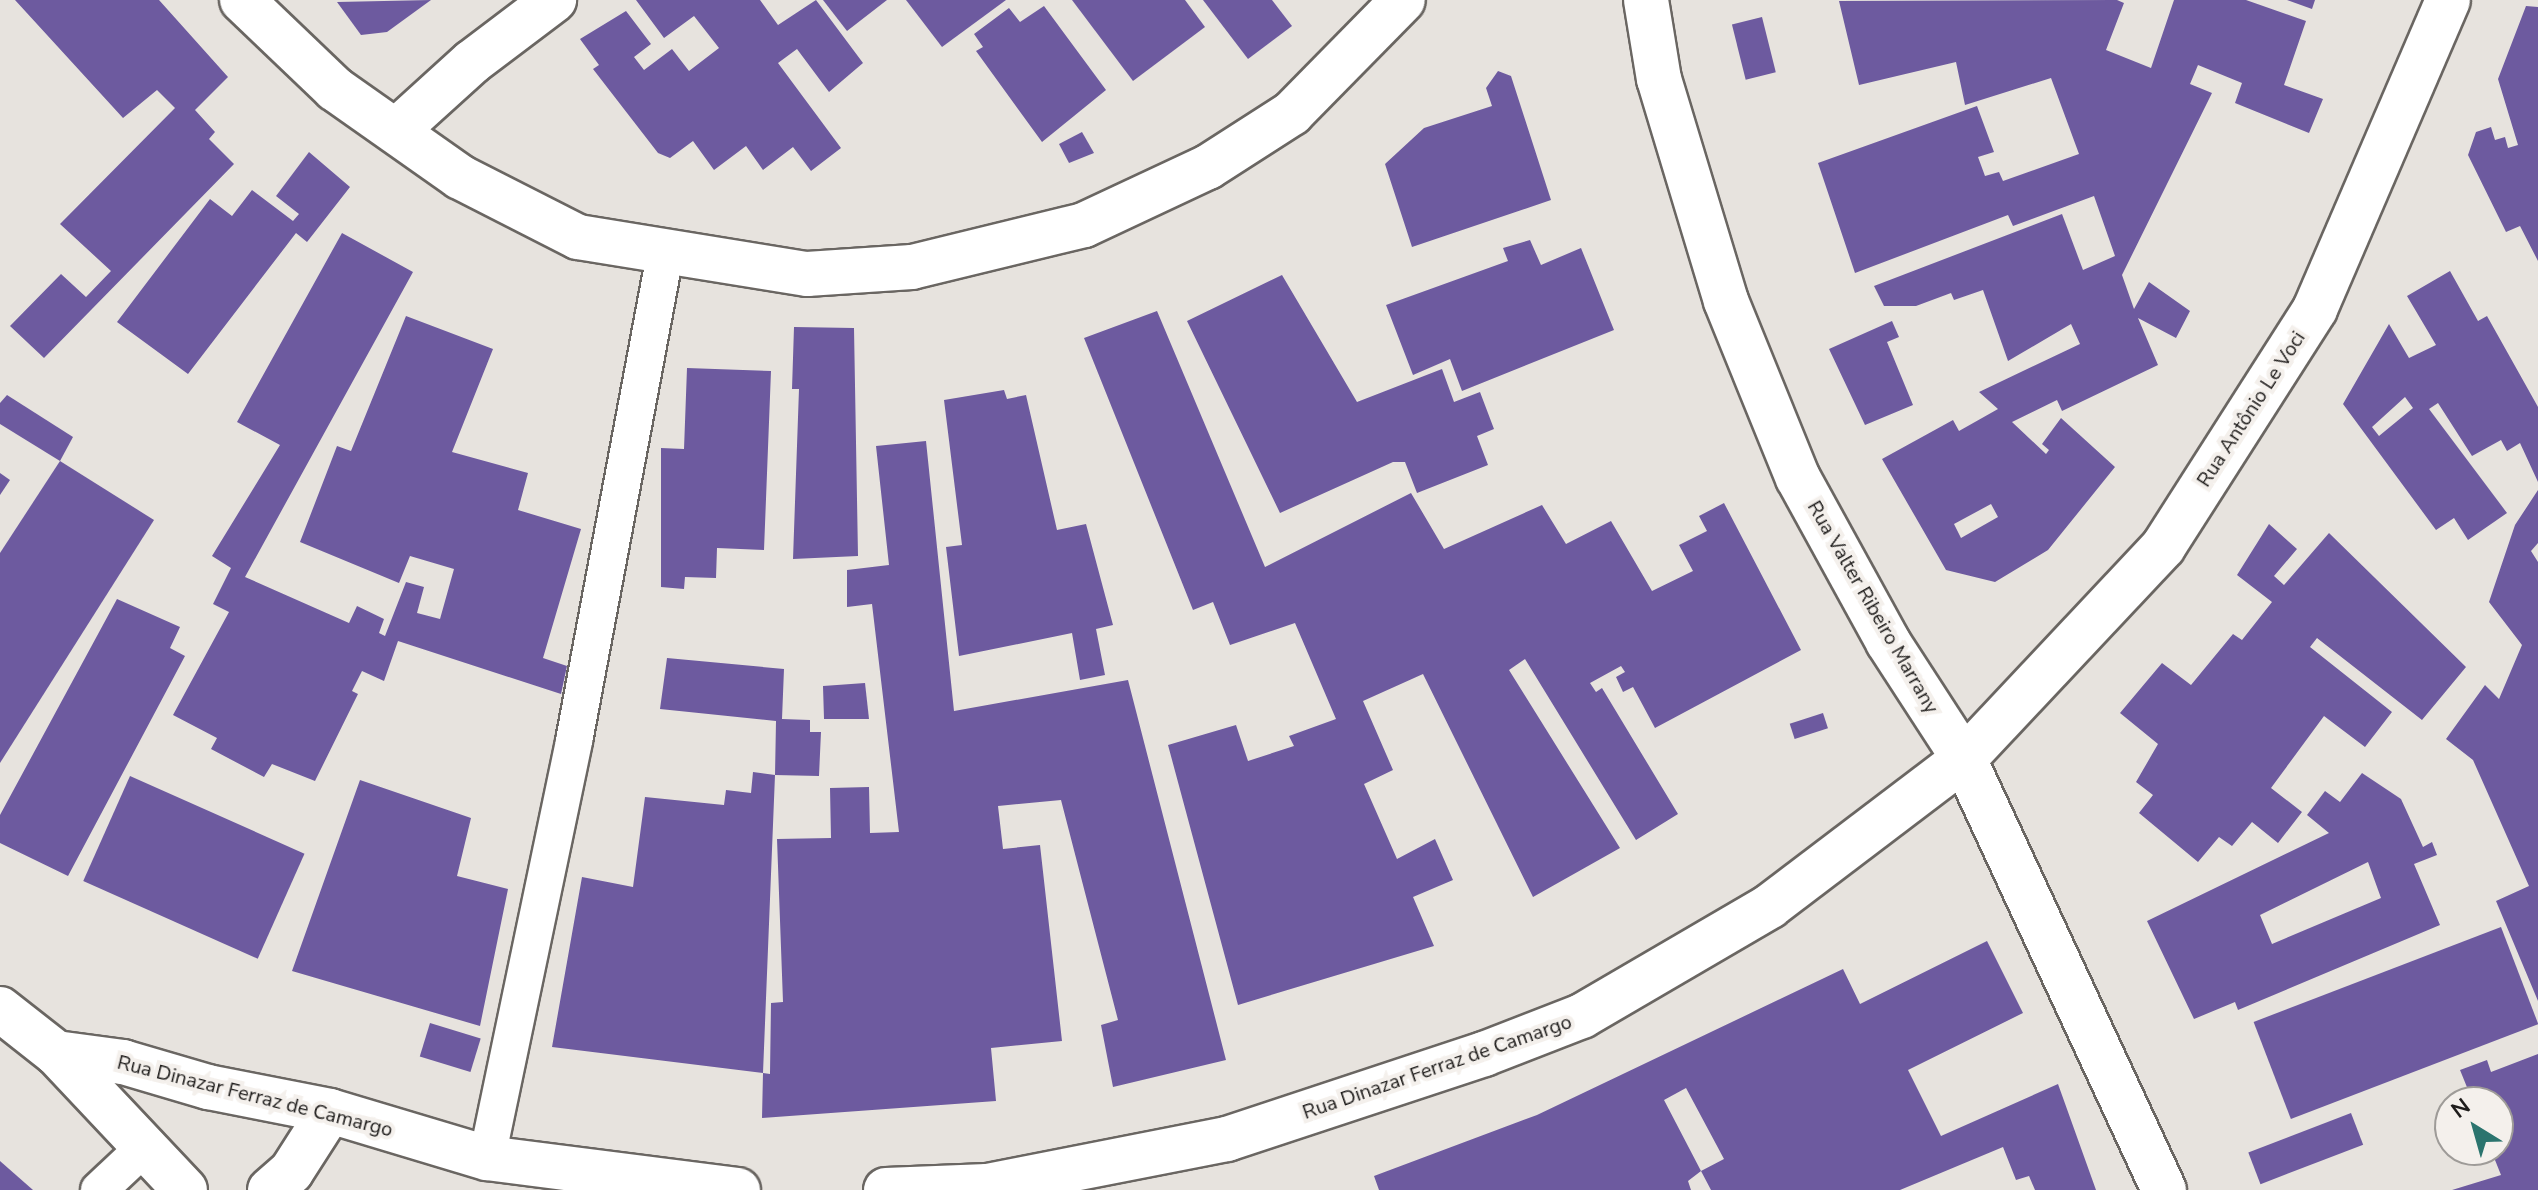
<!DOCTYPE html>
<meta charset="utf-8">
<style>
body{margin:0}
#map{position:relative;width:2538px;height:1190px;overflow:hidden;background:#e7e3de;font-family:"Nunito Sans",sans-serif}
div>[style]{position:absolute}
.building>*{inset:0;background:#6d5a9f;transform-origin:0 0}
.roads{filter:drop-shadow(2px 0 #6a6662) drop-shadow(-2px 0 #6a6662) drop-shadow(0 2px #6a6662) drop-shadow(0 -2px #6a6662)}
.service>*{height:36px;margin:-18px;padding:0 18px;transform-origin:18px;border-radius:18px;background:#fff}
.minor>*{height:44px;margin:-22px;padding:0 22px;transform-origin:22px;border-radius:22px;background:#fff}
.primary>*{height:44px;margin:-22px;padding:0 22px;transform-origin:22px;border-radius:22px;background:#fff}
span{translate:-50% -50%;white-space:nowrap;text-align:center;line-height:1.15;-webkit-text-stroke:8px #f4f0ec;paint-order:stroke}
.street-label{font-size:20px;color:#1e1c1b}
.north{position:absolute;left:2434px;top:1086px;width:80px;height:80px;box-sizing:border-box;background:#f4f0ec;border:2px solid #9e9b98;border-radius:50%;rotate:323deg;font-size:22px;font-weight:700;line-height:32px;text-align:center;color:#1e1c1b}
.north::after{content:'';display:block;margin:auto;width:28px;height:36px;background:#2b746e;clip-path:polygon(50% 0,100% 100%,50% 72%,0 100%)}
</style>
<div id="map">
<div class="building">
<i style="clip-path:polygon(15px 0,159px 0,228px 77px,195px 110px,215px 132px,209px 139px,234px 164px,44px 358px,10px 326px,61px 274px,86px 297px,111px 271px,60px 224px,175px 108px,157px 90px,123px 118px)"></i>
<i style="clip-path:polygon(431px 0,387px 32px,361px 35px,337px 2px)"></i>
<i style="clip-path:polygon(636px 0,760px 0,778px 25px,816px 0,863px 63px,829px 92px,797px 49px,778px 63px,841px 148px,811px 171px,793px 147px,763px 170px,746px 146px,714px 170px,693px 141px,670px 158px,658px 153px,593px 69px,599px 65px,580px 39px,626px 11px,651px 44px,634px 57px,644px 70px,672px 49px,689px 71px,719px 48px,694px 16px,664px 38px)"></i>
<i style="clip-path:polygon(823px 0,887px 0,847px 31px)"></i>
<i style="clip-path:polygon(906px 0,1006px 0,942px 47px)"></i>
<i style="clip-path:polygon(1072px 0,1185px 0,1205px 27px,1133px 81px)"></i>
<i style="clip-path:polygon(1203px 0,1272px 0,1292px 26px,1248px 59px)"></i>
<i style="clip-path:polygon(evenodd,2117px 0,2124px 3px,2106px 50px,2151px 68px,2174px 0,2246px 0,2306px 21px,2284px 85px,2323px 99px,2309px 133px,2235px 103px,2242px 83px,2198px 65px,2190px 84px,2212px 93px,2122px 275px,2134px 309px,2149px 282px,2190px 311px,2176px 338px,2138px 318px,2158px 365px,2062px 411px,2057px 400px,2012px 422px,2046px 454px,2049px 450px,2042px 444px,2061px 418px,2115px 467px,2048px 550px,1995px 582px,1946px 570px,1882px 459px,1953px 420px,1959px 431px,1998px 409px,1979px 392px,2080px 344px,2071px 324px,2008px 361px,1983px 290px,1954px 300px,1951px 293px,1916px 306px,1884px 306px,1874px 286px,2062px 214px,2083px 270px,2115px 256px,2094px 196px,2013px 226px,2008px 215px,1855px 273px,1818px 163px,1977px 106px,1994px 152px,1978px 157px,1985px 176px,1999px 172px,2003px 181px,2079px 154px,2051px 78px,1965px 105px,1956px 62px,1859px 85px,1839px 1px,2117px 0,1991px 504px,1998px 517px,1961px 538px,1954px 524px,1991px 504px)"></i>
<i style="clip-path:polygon(2287px 0,2315px 0,2312px 9px)"></i>
<i style="clip-path:polygon(1044px 6px,1106px 90px,1042px 142px,976px 51px,983px 47px,974px 34px,1009px 8px,1020px 22px)"></i>
<i style="clip-path:polygon(2526px 6px,2538px 7px,2538px 261px,2520px 226px,2506px 232px,2468px 155px,2476px 132px,2491px 127px,2495px 140px,2505px 137px,2508px 148px,2518px 145px,2498px 79px)"></i>
<i style="left:1762px;top:17px;width:57px;height:31px;rotate:76deg"></i>
<i style="clip-path:polygon(1498px 71px,1511px 76px,1551px 200px,1412px 247px,1385px 164px,1424px 128px,1492px 106px,1486px 88px)"></i>
<i style="clip-path:polygon(1082px 132px,1094px 153px,1069px 163px,1059px 144px)"></i>
<i style="clip-path:polygon(309px 152px,350px 187px,307px 242px,296px 233px,188px 374px,117px 322px,210px 199px,232px 216px,252px 190px,293px 221px,299px 214px,276px 196px)"></i>
<i style="clip-path:polygon(342px 233px,413px 272px,245px 577px,349px 623px,357px 606px,384px 619px,379px 633px,385px 636px,406px 582px,424px 587px,417px 613px,440px 619px,454px 569px,410px 556px,399px 583px,300px 542px,337px 446px,351px 451px,406px 316px,493px 349px,452px 452px,528px 473px,518px 510px,581px 529px,543px 658px,567px 666px,561px 694px,398px 641px,384px 681px,362px 671px,352px 691px,358px 694px,315px 781px,272px 764px,264px 777px,211px 749px,217px 738px,173px 715px,229px 612px,213px 604px,231px 568px,212px 556px,280px 445px,237px 422px)"></i>
<i style="clip-path:polygon(1530px 240px,1541px 265px,1581px 248px,1614px 330px,1462px 391px,1450px 359px,1413px 375px,1386px 305px,1508px 261px,1503px 248px)"></i>
<i style="clip-path:polygon(evenodd,2450px 271px,2478px 321px,2487px 316px,2538px 407px,2538px 482px,2520px 443px,2507px 451px,2501px 440px,2472px 456px,2438px 403px,2429px 409px,2507px 513px,2468px 540px,2454px 518px,2436px 530px,2343px 404px,2389px 324px,2409px 358px,2436px 345px,2407px 296px,2450px 271px,2405px 397px,2413px 408px,2379px 436px,2372px 427px,2405px 397px)"></i>
<i style="clip-path:polygon(1282px 275px,1357px 402px,1442px 369px,1454px 402px,1480px 392px,1494px 429px,1477px 436px,1488px 465px,1417px 493px,1405px 462px,1393px 462px,1280px 513px,1187px 321px)"></i>
<i style="clip-path:polygon(1157px 311px,1265px 567px,1411px 493px,1444px 549px,1542px 505px,1566px 544px,1611px 521px,1652px 591px,1693px 571px,1679px 545px,1707px 531px,1699px 516px,1724px 503px,1801px 650px,1655px 728px,1633px 687px,1623px 692px,1616px 677px,1625px 672px,1621px 666px,1590px 683px,1596px 692px,1602px 688px,1678px 814px,1636px 840px,1525px 659px,1509px 670px,1620px 848px,1533px 897px,1423px 674px,1363px 701px,1393px 770px,1364px 784px,1397px 859px,1435px 839px,1453px 880px,1413px 897px,1434px 946px,1238px 1005px,1168px 745px,1236px 725px,1248px 761px,1294px 746px,1289px 736px,1336px 719px,1295px 623px,1230px 645px,1213px 602px,1193px 610px,1084px 338px)"></i>
<i style="clip-path:polygon(1892px 321px,1899px 337px,1887px 342px,1913px 405px,1865px 425px,1829px 349px)"></i>
<i style="clip-path:polygon(794px 327px,854px 328px,858px 556px,793px 559px,799px 389px,792px 389px)"></i>
<i style="clip-path:polygon(687px 368px,771px 371px,764px 550px,717px 548px,716px 578px,685px 577px,684px 589px,661px 587px,661px 448px,684px 449px)"></i>
<i style="clip-path:polygon(1004px 390px,1007px 399px,1026px 395px,1057px 530px,1086px 524px,1113px 625px,1096px 629px,1105px 675px,1080px 680px,1072px 633px,959px 656px,946px 547px,962px 545px,944px 400px)"></i>
<i style="clip-path:polygon(7px 395px,73px 437px,60px 461px,0 424px,0 403px)"></i>
<i style="clip-path:polygon(926px 441px,954px 711px,1128px 680px,1226px 1060px,1113px 1087px,1101px 1025px,1118px 1020px,1061px 800px,998px 806px,1003px 849px,1040px 845px,1062px 1041px,991px 1048px,996px 1101px,762px 1118px,763px 1073px,770px 1074px,771px 1003px,783px 1002px,777px 839px,831px 838px,830px 788px,869px 787px,870px 833px,899px 832px,872px 604px,847px 607px,847px 570px,889px 565px,876px 446px)"></i>
<i style="clip-path:polygon(60px 461px,154px 520px,0 763px,0 553px)"></i>
<i style="clip-path:polygon(0 473px,10px 480px,0 495px)"></i>
<i style="clip-path:polygon(2538px 490px,2538px 543px,2531px 551px,2538px 562px,2538px 1001px,2496px 901px,2529px 886px,2473px 760px,2446px 739px,2485px 685px,2499px 699px,2522px 645px,2489px 602px,2515px 525px)"></i>
<i style="clip-path:polygon(2269px 524px,2297px 549px,2274px 576px,2284px 585px,2329px 533px,2466px 667px,2422px 720px,2317px 638px,2310px 647px,2392px 712px,2365px 747px,2324px 716px,2271px 788px,2302px 812px,2278px 843px,2252px 822px,2232px 846px,2219px 837px,2198px 862px,2139px 813px,2153px 795px,2136px 782px,2158px 744px,2120px 713px,2162px 663px,2191px 685px,2233px 634px,2242px 640px,2272px 602px,2237px 575px)"></i>
<i style="clip-path:polygon(117px 599px,180px 627px,170px 648px,185px 656px,68px 876px,0 843px,0 815px)"></i>
<i style="clip-path:polygon(667px 658px,784px 669px,782px 719px,810px 720px,810px 732px,821px 732px,819px 776px,775px 775px,776px 721px,660px 709px)"></i>
<i style="clip-path:polygon(865px 683px,869px 719px,824px 719px,823px 686px)"></i>
<i style="left:1823px;top:713px;width:16px;height:35px;rotate:72deg"></i>
<i style="clip-path:polygon(753px 772px,775px 775px,763px 1073px,552px 1047px,582px 877px,633px 887px,645px 797px,724px 805px,726px 790px,751px 793px)"></i>
<i style="clip-path:polygon(evenodd,2362px 773px,2401px 799px,2423px 847px,2432px 842px,2437px 855px,2414px 864px,2440px 925px,2238px 1010px,2235px 1002px,2194px 1019px,2147px 921px,2329px 833px,2307px 815px,2325px 791px,2340px 802px,2362px 773px,2368px 862px,2381px 898px,2272px 944px,2260px 915px,2368px 862px)"></i>
<i style="left:130px;top:776px;width:191px;height:115px;rotate:24deg"></i>
<i style="clip-path:polygon(360px 780px,471px 818px,457px 876px,508px 889px,480px 1026px,292px 971px)"></i>
<i style="left:2501px;top:927px;width:104px;height:265px;rotate:69deg"></i>
<i style="clip-path:polygon(evenodd,1987px 941px,2023px 1013px,1908px 1070px,1941px 1136px,2058px 1084px,2096px 1190px,2035px 1190px,2029px 1176px,2016px 1180px,2003px 1147px,1900px 1190px,1711px 1190px,1701px 1171px,1688px 1181px,1691px 1190px,1379px 1190px,1374px 1176px,1537px 1115px,1843px 969px,1860px 1004px,1987px 941px,1686px 1088px,1724px 1159px,1701px 1171px,1664px 1100px,1686px 1088px)"></i>
<i style="left:430px;top:1023px;width:53px;height:35px;rotate:17deg"></i>
<i style="clip-path:polygon(2538px 1054px,2538px 1190px,2452px 1190px,2501px 1175px,2491px 1150px,2498px 1150px,2498px 1102px,2473px 1102px,2460px 1070px,2487px 1060px,2491px 1072px)"></i>
<i style="left:2351px;top:1113px;width:34px;height:110px;rotate:69deg"></i>
<i style="clip-path:polygon(0 1161px,33px 1190px,0 1190px)"></i>
</div>
<div class="roads">
<div class="service">
<i style="left:487px;top:1158px;width:426px;rotate:-78.2deg"></i>
<i style="left:574px;top:741px;width:499px;rotate:-79.4deg"></i>
<i style="left:99px;top:1190px;width:66px;rotate:-43.2deg"></i>
</div>
<div class="minor">
<i style="left:242px;top:0;width:129px;rotate:43.7deg"></i>
<i style="left:335px;top:89px;width:153px;rotate:35.1deg"></i>
<i style="left:460px;top:177px;width:132px;rotate:27deg"></i>
<i style="left:578px;top:237px;width:232px;rotate:9.2deg"></i>
<i style="left:807px;top:274px;width:105px;rotate:-3.8deg"></i>
<i style="left:912px;top:267px;width:177px;rotate:-13.7deg"></i>
<i style="left:1084px;top:225px;width:137px;rotate:-25.1deg"></i>
<i style="left:1208px;top:167px;width:100px;rotate:-32.7deg"></i>
<i style="left:1292px;top:113px;width:158px;rotate:-45.5deg"></i>
<i style="left:1646px;top:0;width:80px;rotate:80.7deg"></i>
<i style="left:1659px;top:79px;width:232px;rotate:73.2deg"></i>
<i style="left:1726px;top:301px;width:191px;rotate:67.9deg"></i>
<i style="left:1798px;top:478px;width:187px;rotate:61.2deg"></i>
<i style="left:1888px;top:642px;width:140px;rotate:57deg"></i>
<i style="left:1964px;top:759px;width:475px;rotate:65.1deg"></i>
<i style="left:397px;top:130px;width:101px;rotate:-42.2deg"></i>
<i style="left:472px;top:62px;width:103px;rotate:-37.1deg"></i>
<i style="left:56px;top:1053px;width:68px;rotate:7.7deg"></i>
<i style="left:123px;top:1062px;width:89px;rotate:16.4deg"></i>
<i style="left:208px;top:1087px;width:124px;rotate:11.1deg"></i>
<i style="left:330px;top:1111px;width:164px;rotate:16.7deg"></i>
<i style="left:487px;top:1158px;width:253px;rotate:7.3deg"></i>
<i style="left:270px;top:1190px;width:28px;rotate:-41deg"></i>
<i style="left:291px;top:1172px;width:72px;rotate:-57.4deg"></i>
<i style="left:886px;top:1190px;width:101px;rotate:-2.3deg"></i>
<i style="left:987px;top:1186px;width:245px;rotate:-11.1deg"></i>
<i style="left:1227px;top:1139px;width:271px;rotate:-18.3deg"></i>
<i style="left:1484px;top:1054px;width:105px;rotate:-21.2deg"></i>
<i style="left:1582px;top:1016px;width:218px;rotate:-30.3deg"></i>
<i style="left:1770px;top:906px;width:243px;rotate:-37.2deg"></i>
<i style="left:1964px;top:759px;width:291px;rotate:-46.8deg"></i>
<i style="left:2163px;top:547px;width:282px;rotate:-57.4deg"></i>
<i style="left:2315px;top:309px;width:336px;rotate:-66.7deg"></i>
</div>
<div class="primary">
<i style="left:0;top:1009px;width:71px;rotate:38.2deg"></i>
<i style="left:56px;top:1053px;width:188px;rotate:46.7deg"></i>
</div>
</div>
<div class="street-label">
<span style="left:2251px;top:409px;rotate:-57deg">Rua Antônio Le Voci</span>
<span style="left:1873px;top:607px;rotate:60deg">Rua Valter Ribeiro Marrany</span>
<span style="left:1437px;top:1067px;rotate:-19deg">Rua Dinazar Ferraz de Camargo</span>
<span style="left:255px;top:1096px;rotate:14deg">Rua Dinazar Ferraz de Camargo</span>
</div>
<div class="north">N</div>
</div>
